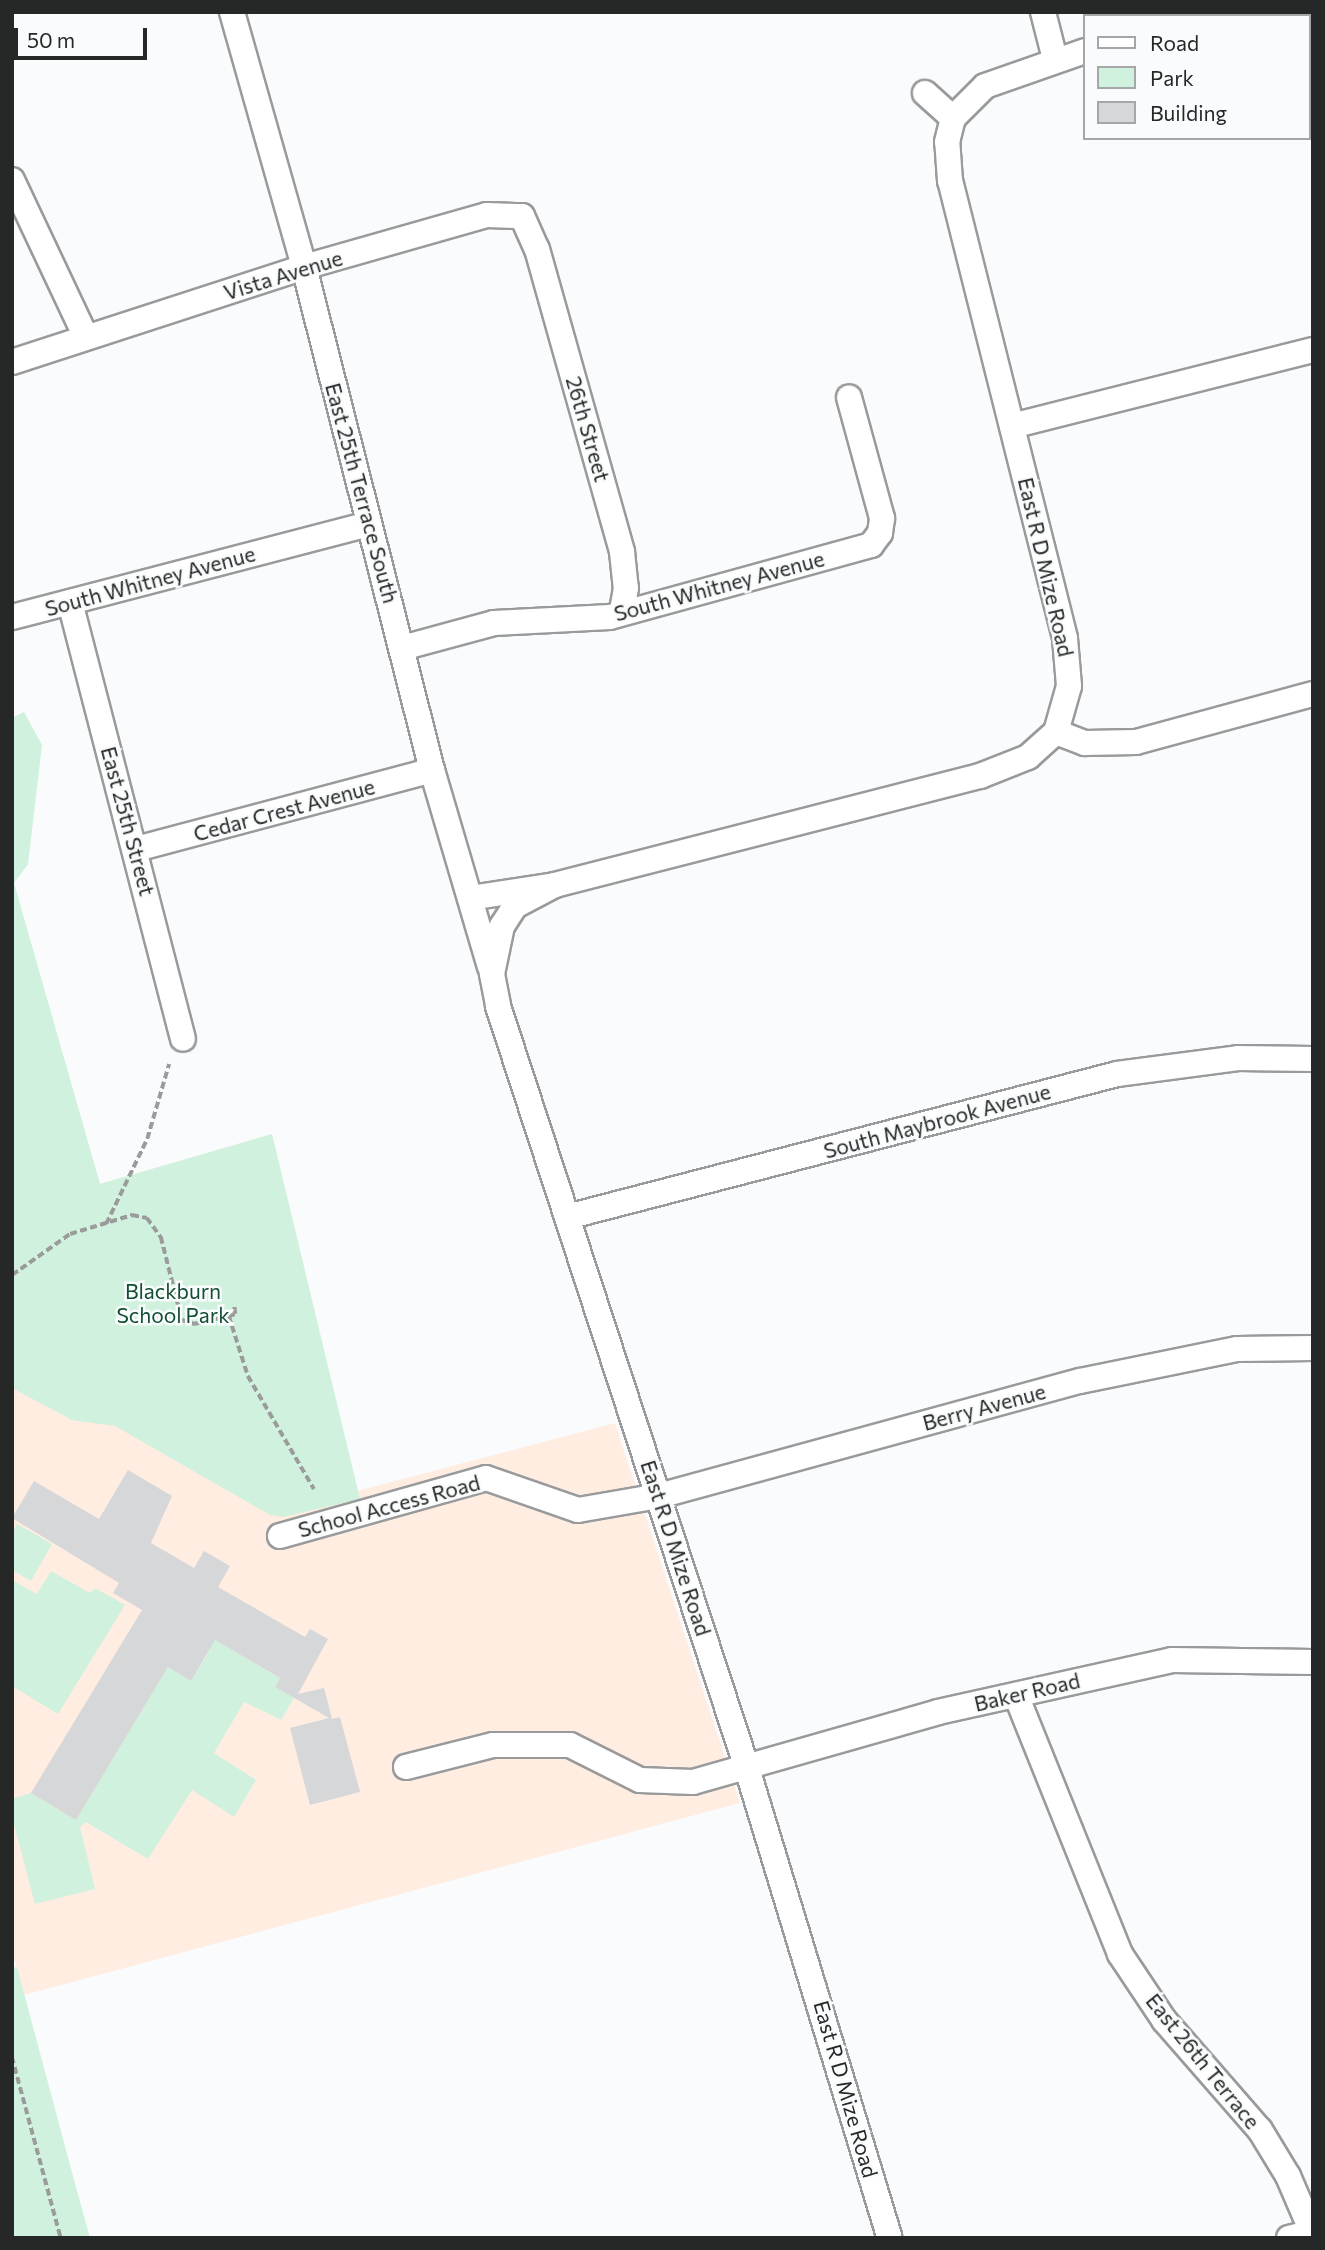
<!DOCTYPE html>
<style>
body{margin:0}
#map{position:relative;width:1325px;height:2250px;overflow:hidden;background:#f9fbfc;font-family:Commissioner,sans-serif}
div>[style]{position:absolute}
.education>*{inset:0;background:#ffede2}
.green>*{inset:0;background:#d0f1dd}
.building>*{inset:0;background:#d6d7d8}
.path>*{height:3.5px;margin-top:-1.75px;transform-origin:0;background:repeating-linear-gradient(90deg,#9a9c9c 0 7px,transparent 0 10.5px)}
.roads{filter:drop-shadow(2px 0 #999a9b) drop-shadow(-2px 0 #999a9b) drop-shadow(0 2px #999a9b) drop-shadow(0 -2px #999a9b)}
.minor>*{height:24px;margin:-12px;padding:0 12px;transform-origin:12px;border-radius:12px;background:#fff}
span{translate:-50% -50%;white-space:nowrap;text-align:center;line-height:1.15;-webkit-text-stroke:5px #f9fbfc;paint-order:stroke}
.street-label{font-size:21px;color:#262727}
.park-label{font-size:21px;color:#124e32}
.frame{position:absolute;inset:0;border:14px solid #262727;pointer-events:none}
.legend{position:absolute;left:1083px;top:14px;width:228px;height:126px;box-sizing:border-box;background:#f9fbfc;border:2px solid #a5a6a7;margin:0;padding:9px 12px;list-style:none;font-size:21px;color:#262727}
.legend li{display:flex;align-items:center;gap:14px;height:35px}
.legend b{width:35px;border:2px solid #a5a6a7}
.scale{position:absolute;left:14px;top:28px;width:133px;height:32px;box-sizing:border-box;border:4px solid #262727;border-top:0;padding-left:9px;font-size:21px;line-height:24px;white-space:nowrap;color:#262727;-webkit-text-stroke:5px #f9fbfc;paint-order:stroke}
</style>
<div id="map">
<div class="education">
<i style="clip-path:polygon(12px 878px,100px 1184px,272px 1134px,357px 1491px,615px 1423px,740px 1803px,24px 1995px,12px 1950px)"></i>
</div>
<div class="green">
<i style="clip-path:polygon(24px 712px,42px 745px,28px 864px,14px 883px,100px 1184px,272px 1134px,360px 1499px,283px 1517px,270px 1515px,115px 1426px,72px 1420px,12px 1388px,12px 718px)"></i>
<i style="clip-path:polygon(17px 1524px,52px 1544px,31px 1581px,12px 1570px,12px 1533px)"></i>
<i style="clip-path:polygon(51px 1571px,90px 1593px,95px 1588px,125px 1605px,58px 1714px,12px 1686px,12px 1580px,37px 1594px)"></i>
<i style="clip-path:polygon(175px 1617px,280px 1678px,275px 1687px,294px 1698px,281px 1720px,244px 1702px,214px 1753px,256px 1780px,234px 1817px,192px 1790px,148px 1859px,86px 1822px,80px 1827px,95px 1889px,35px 1904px,12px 1817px,12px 1799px,31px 1793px,76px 1820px,168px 1667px,191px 1681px,207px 1655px)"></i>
<i style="clip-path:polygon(17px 1967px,74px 2180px,90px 2238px,12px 2238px,12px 1968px)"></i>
</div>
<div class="building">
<i style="clip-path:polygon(128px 1470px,172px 1496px,151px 1543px,194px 1568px,204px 1551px,230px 1566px,218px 1587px,305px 1637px,310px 1629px,328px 1639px,298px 1694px,324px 1688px,332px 1719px,340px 1717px,360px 1792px,310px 1805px,290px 1728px,329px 1718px,275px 1687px,280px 1678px,215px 1640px,191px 1681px,168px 1667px,76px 1820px,31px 1793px,142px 1610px,113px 1593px,119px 1583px,12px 1518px,34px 1481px,99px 1519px)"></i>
</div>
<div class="path">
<i style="left:106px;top:1224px;width:94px;rotate:-64.2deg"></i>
<i style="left:147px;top:1139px;width:78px;rotate:-73.7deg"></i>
<i style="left:12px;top:1275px;width:71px;rotate:-35.3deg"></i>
<i style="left:70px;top:1234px;width:65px;rotate:-17deg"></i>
<i style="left:132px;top:1215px;width:15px;rotate:11deg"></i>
<i style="left:147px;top:1218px;width:24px;rotate:54deg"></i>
<i style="left:161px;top:1237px;width:86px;rotate:75.8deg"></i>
<i style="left:182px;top:1320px;width:13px;rotate:18deg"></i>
<i style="left:194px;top:1324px;width:36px;rotate:-13deg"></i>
<i style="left:229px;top:1316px;width:63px;rotate:72.4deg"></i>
<i style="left:248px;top:1376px;width:131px;rotate:59.7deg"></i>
<i style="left:229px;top:1316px;width:6px;rotate:-18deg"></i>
<i style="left:235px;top:1314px;width:8px;rotate:-97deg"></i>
<i style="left:12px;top:2057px;width:188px;rotate:74.9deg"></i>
</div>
<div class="roads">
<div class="minor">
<i style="left:232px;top:12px;width:265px;rotate:74.2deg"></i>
<i style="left:304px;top:267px;width:519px;rotate:75.72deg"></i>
<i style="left:432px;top:770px;width:205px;rotate:73.6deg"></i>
<i style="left:1043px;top:12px;width:49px;rotate:75.7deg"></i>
<i style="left:1216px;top:16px;width:14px;rotate:-17deg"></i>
<i style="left:925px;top:93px;width:38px;rotate:42deg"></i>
<i style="left:12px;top:180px;width:174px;rotate:64.8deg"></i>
<i style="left:12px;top:362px;width:307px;rotate:-18deg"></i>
<i style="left:304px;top:267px;width:190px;rotate:-15.9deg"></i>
<i style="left:487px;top:215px;width:35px;rotate:2deg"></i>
<i style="left:522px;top:216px;width:36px;rotate:66deg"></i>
<i style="left:537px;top:249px;width:315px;rotate:74.3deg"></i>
<i style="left:622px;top:552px;width:36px;rotate:84deg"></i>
<i style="left:626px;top:588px;width:22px;rotate:100deg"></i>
<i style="left:1012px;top:426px;width:310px;rotate:-14.2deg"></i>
<i style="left:70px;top:602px;width:451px;rotate:75.5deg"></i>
<i style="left:12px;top:617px;width:369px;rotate:-14.6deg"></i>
<i style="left:402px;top:648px;width:95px;rotate:-15.2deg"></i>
<i style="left:494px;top:623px;width:116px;rotate:-3deg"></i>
<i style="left:610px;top:617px;width:271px;rotate:-15.4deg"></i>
<i style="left:871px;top:545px;width:15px;rotate:-53deg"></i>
<i style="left:880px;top:533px;width:15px;rotate:-82deg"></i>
<i style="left:882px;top:518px;width:125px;rotate:-105.3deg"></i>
<i style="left:1056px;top:732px;width:31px;rotate:21deg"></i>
<i style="left:1085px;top:743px;width:51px;rotate:-1.1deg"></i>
<i style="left:1136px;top:742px;width:183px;rotate:-15.2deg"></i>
<i style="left:136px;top:849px;width:306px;rotate:-14.9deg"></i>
<i style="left:555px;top:885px;width:45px;rotate:152.3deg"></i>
<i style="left:515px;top:906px;width:24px;rotate:123deg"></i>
<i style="left:502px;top:926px;width:49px;rotate:101.8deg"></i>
<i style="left:492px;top:974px;width:33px;rotate:79deg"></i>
<i style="left:498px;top:1006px;width:798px;rotate:71.91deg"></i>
<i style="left:746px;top:1765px;width:494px;rotate:73.1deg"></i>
<i style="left:470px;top:898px;width:86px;rotate:-8.7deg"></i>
<i style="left:555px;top:885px;width:439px;rotate:-14.4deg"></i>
<i style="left:980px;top:776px;width:52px;rotate:-21.6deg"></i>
<i style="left:1028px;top:757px;width:38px;rotate:-42deg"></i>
<i style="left:1056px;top:732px;width:48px;rotate:-74.2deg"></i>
<i style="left:1069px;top:686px;width:48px;rotate:-94.8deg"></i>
<i style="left:1065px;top:638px;width:471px;rotate:-104.1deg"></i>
<i style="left:950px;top:181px;width:39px;rotate:-94deg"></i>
<i style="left:947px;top:142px;width:25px;rotate:-76deg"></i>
<i style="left:953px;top:118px;width:45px;rotate:-45deg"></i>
<i style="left:985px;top:86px;width:106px;rotate:-19.3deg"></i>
<i style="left:567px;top:1217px;width:568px;rotate:-14.57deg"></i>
<i style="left:1117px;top:1074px;width:122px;rotate:-7.5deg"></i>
<i style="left:1238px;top:1058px;width:75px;rotate:0.8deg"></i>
<i style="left:280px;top:1536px;width:214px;rotate:-15.7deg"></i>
<i style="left:486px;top:1478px;width:97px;rotate:19.2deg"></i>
<i style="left:578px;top:1510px;width:82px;rotate:-9.8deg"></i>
<i style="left:659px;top:1496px;width:436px;rotate:-15.3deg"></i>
<i style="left:1080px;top:1381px;width:160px;rotate:-11.5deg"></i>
<i style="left:1237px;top:1349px;width:76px;rotate:-0.8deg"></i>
<i style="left:1016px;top:1695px;width:279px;rotate:68.1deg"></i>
<i style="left:1120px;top:1954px;width:79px;rotate:56.3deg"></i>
<i style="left:1164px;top:2020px;width:146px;rotate:48.9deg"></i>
<i style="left:1260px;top:2130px;width:54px;rotate:58.7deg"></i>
<i style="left:1288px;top:2176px;width:61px;rotate:66.8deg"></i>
<i style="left:406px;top:1767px;width:90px;rotate:-14.2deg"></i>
<i style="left:493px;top:1745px;width:77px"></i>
<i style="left:570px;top:1745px;width:78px;rotate:26.6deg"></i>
<i style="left:640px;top:1780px;width:53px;rotate:2.2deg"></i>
<i style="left:693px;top:1782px;width:255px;rotate:-15.9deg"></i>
<i style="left:938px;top:1712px;width:240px;rotate:-12.5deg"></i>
<i style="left:1172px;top:1660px;width:141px;rotate:0.8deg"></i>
<i style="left:1289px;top:2238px;width:25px;rotate:-14deg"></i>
</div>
</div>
<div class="street-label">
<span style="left:283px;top:275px;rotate:-17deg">Vista Avenue</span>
<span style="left:588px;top:429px;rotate:74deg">26th Street</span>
<span style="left:362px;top:493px;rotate:75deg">East 25th Terrace South</span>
<span style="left:1046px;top:567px;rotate:77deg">East R D Mize Road</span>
<span style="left:150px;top:581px;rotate:-15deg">South Whitney Avenue</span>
<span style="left:719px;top:586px;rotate:-15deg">South Whitney Avenue</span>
<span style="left:284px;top:810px;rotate:-15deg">Cedar Crest Avenue</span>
<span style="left:128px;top:821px;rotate:75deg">East 25th Street</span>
<span style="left:937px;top:1121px;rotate:-15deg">South Maybrook Avenue</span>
<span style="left:984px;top:1407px;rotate:-15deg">Berry Avenue</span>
<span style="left:389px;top:1506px;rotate:-15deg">School Access Road</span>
<span style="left:676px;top:1548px;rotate:72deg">East R D Mize Road</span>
<span style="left:1027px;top:1692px;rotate:-13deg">Baker Road</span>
<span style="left:1203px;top:2061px;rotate:51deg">East 26th Terrace</span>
<span style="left:846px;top:2089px;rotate:74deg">East R D Mize Road</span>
</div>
<div class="park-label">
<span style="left:173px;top:1303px">Blackburn<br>School Park</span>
</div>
<div class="frame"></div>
<ul class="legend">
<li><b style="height:9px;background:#fff"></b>Road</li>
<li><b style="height:19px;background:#d0f1dd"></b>Park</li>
<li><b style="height:19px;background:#d6d7d8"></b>Building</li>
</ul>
<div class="scale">50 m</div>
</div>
